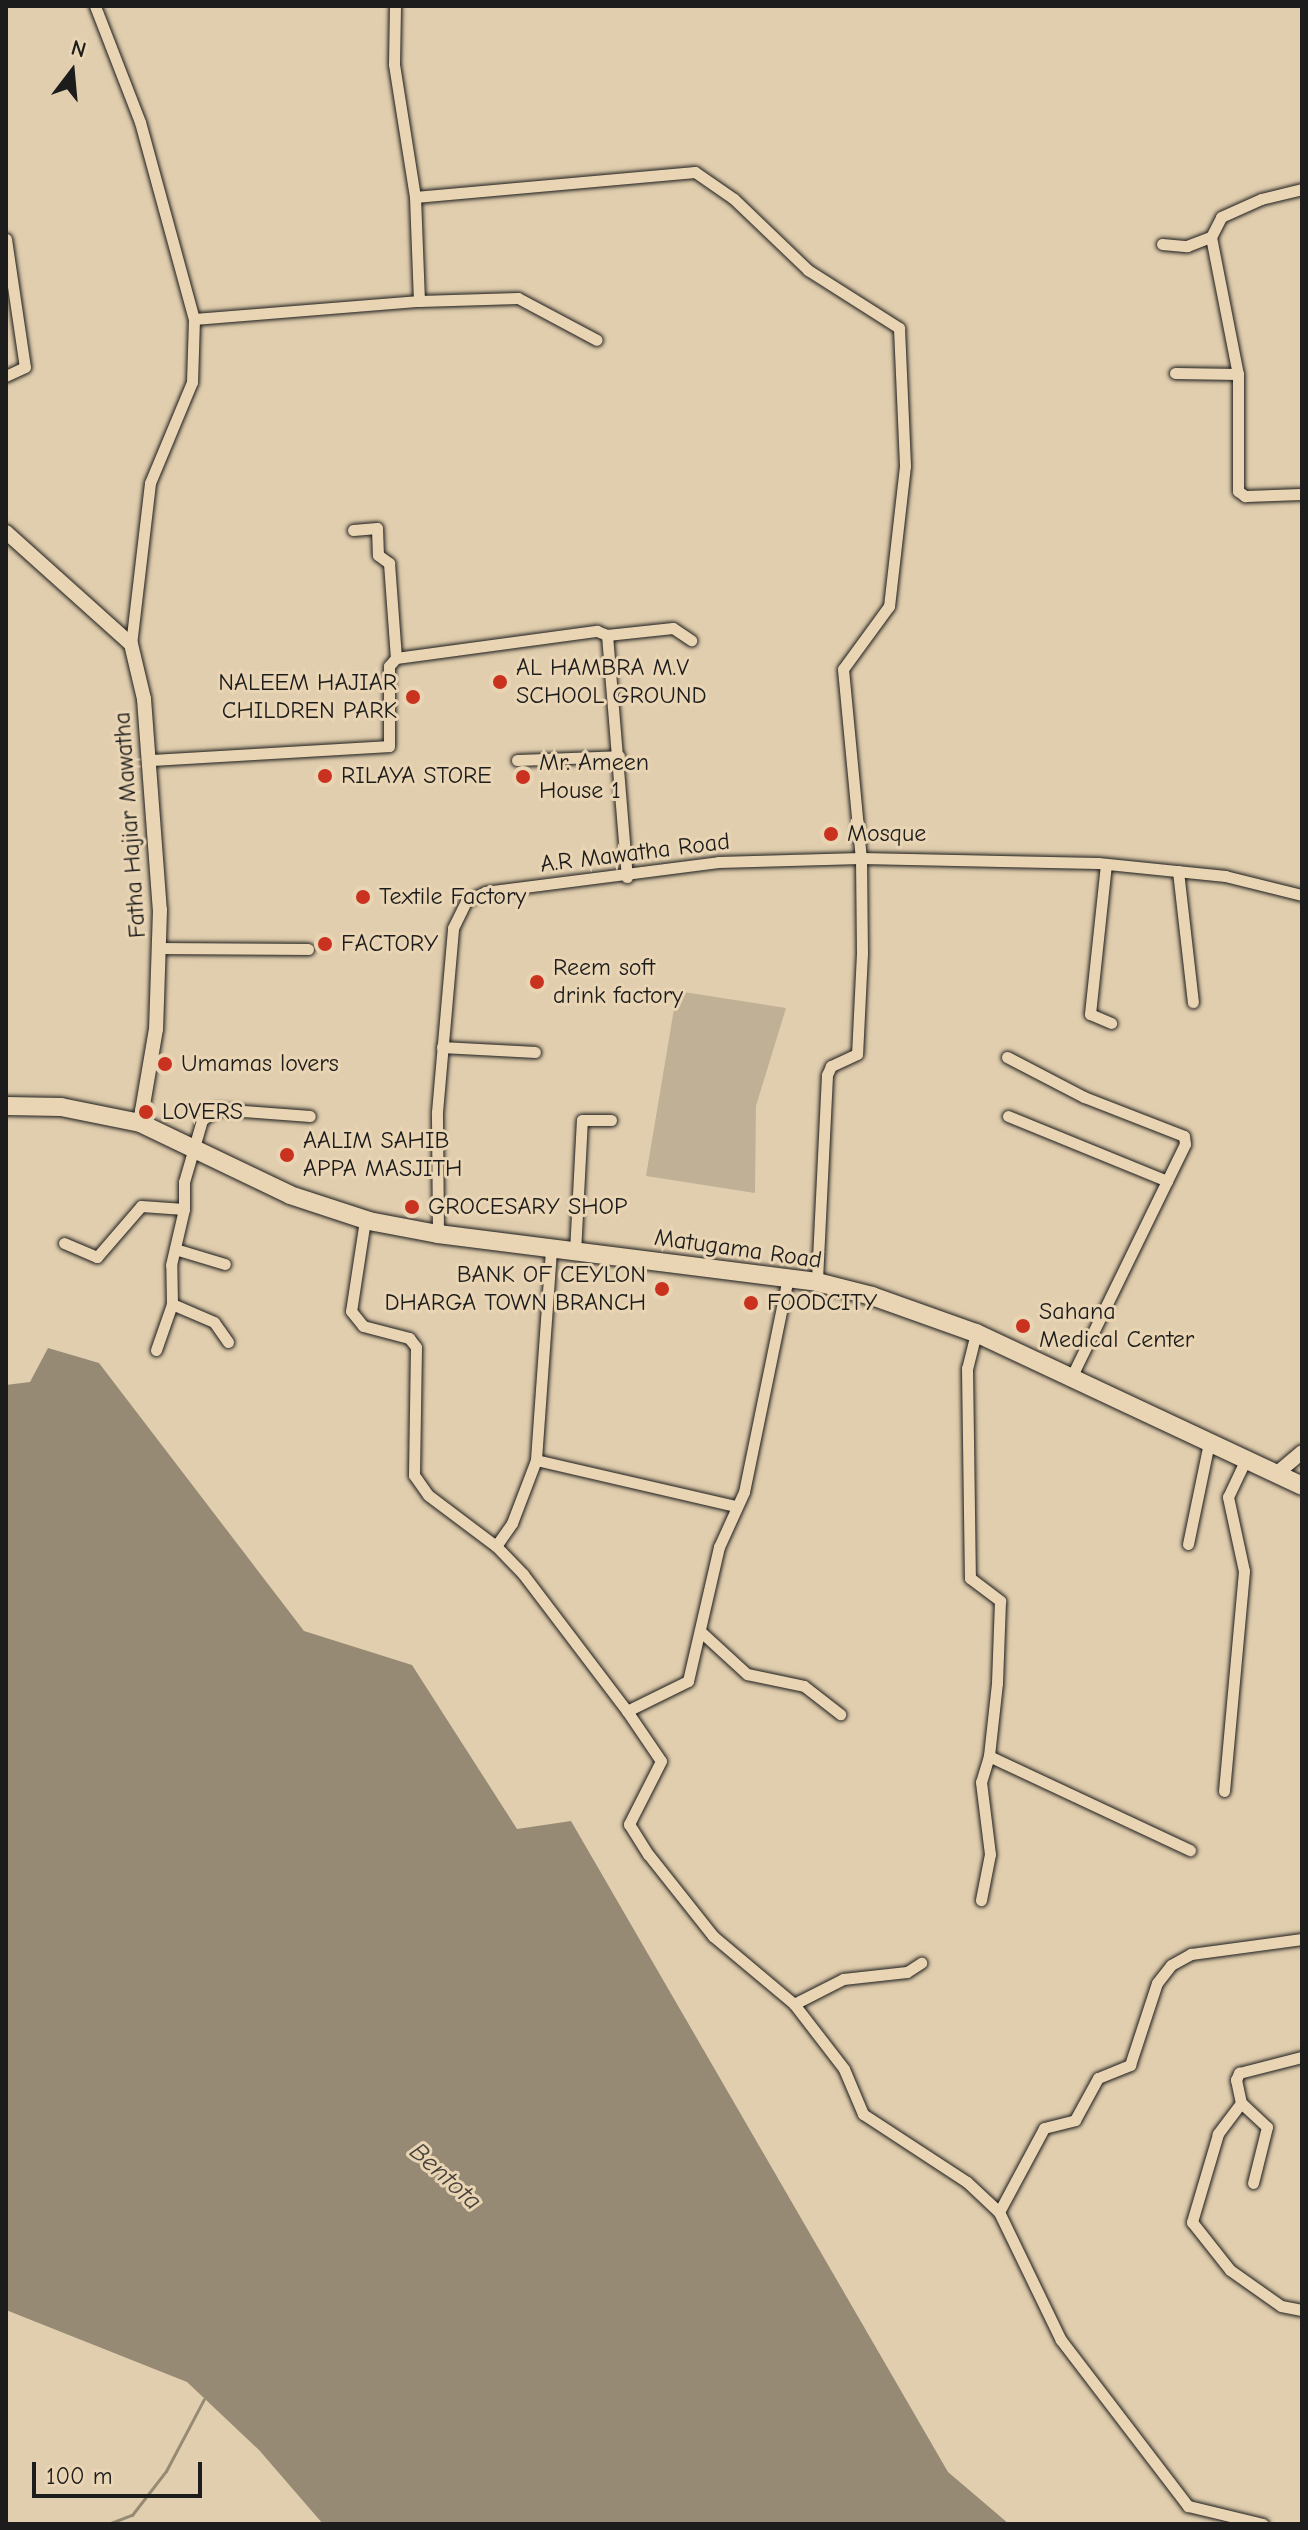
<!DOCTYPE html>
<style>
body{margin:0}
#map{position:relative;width:1308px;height:2530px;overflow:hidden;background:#e1ceae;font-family:"Comic Neue",sans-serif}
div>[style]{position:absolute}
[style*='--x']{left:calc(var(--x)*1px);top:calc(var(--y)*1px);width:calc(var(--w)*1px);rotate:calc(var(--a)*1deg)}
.green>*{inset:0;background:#c0b096}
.water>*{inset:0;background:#968a75}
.stream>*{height:3px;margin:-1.5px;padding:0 1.5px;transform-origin:1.5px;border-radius:1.5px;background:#968a75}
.roads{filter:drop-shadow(0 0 2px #1c1c1c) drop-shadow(0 0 2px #1c1c1c)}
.minor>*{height:11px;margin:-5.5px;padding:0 5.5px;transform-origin:5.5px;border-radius:5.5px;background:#e9d5b4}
.tertiary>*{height:14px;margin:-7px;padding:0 7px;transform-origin:7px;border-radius:7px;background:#e9d5b4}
.primary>*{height:18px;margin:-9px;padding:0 9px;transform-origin:9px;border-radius:9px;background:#e9d5b4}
.dots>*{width:22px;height:22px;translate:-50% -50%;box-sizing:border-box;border:4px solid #e9d5b4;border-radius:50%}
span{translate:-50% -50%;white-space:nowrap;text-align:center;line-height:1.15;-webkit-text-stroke:6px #e9d5b4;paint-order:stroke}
.poi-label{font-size:24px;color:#1c1c1c}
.left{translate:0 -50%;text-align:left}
.right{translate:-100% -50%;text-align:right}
.street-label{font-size:24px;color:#1c1c1c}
.water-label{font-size:26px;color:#47423b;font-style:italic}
.frame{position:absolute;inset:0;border:8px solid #1c1c1c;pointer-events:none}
.north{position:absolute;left:32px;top:32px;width:80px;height:80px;-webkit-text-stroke:6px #e9d5b4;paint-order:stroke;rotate:16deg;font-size:22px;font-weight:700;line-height:32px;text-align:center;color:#1c1c1c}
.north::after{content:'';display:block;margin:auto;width:28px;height:36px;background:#1c1c1c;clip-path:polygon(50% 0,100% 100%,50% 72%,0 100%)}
.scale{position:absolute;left:32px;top:2462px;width:170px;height:36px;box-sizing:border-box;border:4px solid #1c1c1c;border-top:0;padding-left:10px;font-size:24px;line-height:28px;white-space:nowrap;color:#1c1c1c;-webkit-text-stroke:6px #e9d5b4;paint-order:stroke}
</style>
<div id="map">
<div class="green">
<div style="clip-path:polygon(677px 991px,786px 1008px,756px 1106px,755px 1193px,646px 1176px)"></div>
</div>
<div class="water">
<div style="clip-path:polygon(48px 1348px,99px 1363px,304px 1631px,412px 1665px,517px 1829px,571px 1821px,948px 2472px,1009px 2524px,323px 2524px,259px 2450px,187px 2382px,6px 2310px,6px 1385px,30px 1382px)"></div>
</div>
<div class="stream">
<div style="--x:108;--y:2524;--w:26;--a:-21"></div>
<div style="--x:132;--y:2515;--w:56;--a:-52.3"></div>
<div style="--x:166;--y:2471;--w:81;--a:-62.2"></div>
</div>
<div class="roads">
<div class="minor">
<div style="--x:95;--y:6;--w:124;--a:68.8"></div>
<div style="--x:140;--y:122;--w:204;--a:74.7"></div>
<div style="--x:194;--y:319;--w:63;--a:91.8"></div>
<div style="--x:192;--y:382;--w:109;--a:112.6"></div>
<div style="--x:150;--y:483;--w:162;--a:96.7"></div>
<div style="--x:415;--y:197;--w:281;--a:-5.1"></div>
<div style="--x:695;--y:172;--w:47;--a:34.7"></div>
<div style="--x:734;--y:199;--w:103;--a:43.8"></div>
<div style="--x:808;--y:270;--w:108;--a:32.5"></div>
<div style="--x:899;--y:328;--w:138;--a:87.5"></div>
<div style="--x:905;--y:466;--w:141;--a:96.5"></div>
<div style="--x:889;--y:606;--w:78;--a:126.1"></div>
<div style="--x:843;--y:669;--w:190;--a:84.6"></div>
<div style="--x:861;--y:858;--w:95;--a:89.4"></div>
<div style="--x:862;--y:953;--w:101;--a:92.8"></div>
<div style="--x:857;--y:1054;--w:29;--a:155"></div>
<div style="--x:831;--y:1066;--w:10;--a:114"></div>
<div style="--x:827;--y:1075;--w:207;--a:92.8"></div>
<div style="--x:1211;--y:237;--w:22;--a:-63"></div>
<div style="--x:1221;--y:217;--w:44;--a:-24.2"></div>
<div style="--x:1261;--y:199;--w:42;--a:-13.7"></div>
<div style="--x:6;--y:239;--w:129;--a:81.6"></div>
<div style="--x:25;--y:367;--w:21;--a:155"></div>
<div style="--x:1162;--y:244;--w:25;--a:5"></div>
<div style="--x:1187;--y:246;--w:26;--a:-21"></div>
<div style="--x:1211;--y:237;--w:140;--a:78.9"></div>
<div style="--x:1238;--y:374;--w:117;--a:90"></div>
<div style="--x:1238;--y:491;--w:9;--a:36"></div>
<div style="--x:1245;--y:496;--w:57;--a:-2"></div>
<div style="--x:419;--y:301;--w:99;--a:-1.7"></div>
<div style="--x:518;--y:298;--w:89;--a:28"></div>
<div style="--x:194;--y:319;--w:226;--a:-4.6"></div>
<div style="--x:419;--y:301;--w:104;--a:-92.2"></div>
<div style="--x:415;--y:197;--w:135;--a:-99"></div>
<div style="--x:394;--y:64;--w:58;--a:-89"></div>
<div style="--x:1175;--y:373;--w:63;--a:0.9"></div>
<div style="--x:353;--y:530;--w:24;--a:-5"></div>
<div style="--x:377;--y:528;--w:27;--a:88"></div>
<div style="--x:378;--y:555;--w:14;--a:36"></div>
<div style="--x:389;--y:563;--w:95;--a:85.8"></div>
<div style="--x:607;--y:635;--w:66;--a:-6.1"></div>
<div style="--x:673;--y:628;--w:22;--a:34"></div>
<div style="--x:153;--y:760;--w:236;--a:-3.4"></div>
<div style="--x:389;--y:746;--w:80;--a:-90"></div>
<div style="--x:389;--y:666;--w:11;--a:-49"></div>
<div style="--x:396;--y:658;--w:203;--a:-7.7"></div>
<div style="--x:597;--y:631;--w:11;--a:22"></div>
<div style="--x:607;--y:635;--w:243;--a:85.3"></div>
<div style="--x:517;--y:760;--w:102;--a:-2.2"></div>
<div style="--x:1106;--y:864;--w:151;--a:96.1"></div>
<div style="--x:1090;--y:1014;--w:23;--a:23"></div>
<div style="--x:1178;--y:871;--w:132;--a:83.5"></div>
<div style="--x:160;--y:948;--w:148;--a:0.4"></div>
<div style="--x:442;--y:1047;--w:93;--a:3.1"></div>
<div style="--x:1007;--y:1057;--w:87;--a:27.5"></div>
<div style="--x:1084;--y:1097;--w:107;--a:21.3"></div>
<div style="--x:1184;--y:1136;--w:8;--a:83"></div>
<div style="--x:1185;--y:1144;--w:258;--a:116"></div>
<div style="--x:1008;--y:1116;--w:172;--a:22.2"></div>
<div style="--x:365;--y:1220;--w:92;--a:98.7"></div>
<div style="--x:351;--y:1311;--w:19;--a:51"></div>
<div style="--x:363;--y:1326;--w:48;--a:14.6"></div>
<div style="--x:409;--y:1338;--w:11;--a:52"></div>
<div style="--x:416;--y:1347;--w:128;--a:90.9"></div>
<div style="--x:414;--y:1475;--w:24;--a:55"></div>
<div style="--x:428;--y:1495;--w:85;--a:36.9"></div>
<div style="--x:496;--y:1546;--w:39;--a:46"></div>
<div style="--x:523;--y:1574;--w:172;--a:52.8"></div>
<div style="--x:627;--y:1711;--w:68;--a:-26.2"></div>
<div style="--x:688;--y:1681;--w:138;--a:-77"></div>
<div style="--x:719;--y:1547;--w:60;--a:-65.6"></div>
<div style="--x:744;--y:1492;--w:218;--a:-78.4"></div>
<div style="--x:438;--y:1234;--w:122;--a:-90.5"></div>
<div style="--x:437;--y:1112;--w:185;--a:-85"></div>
<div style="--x:453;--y:928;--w:30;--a:-64"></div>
<div style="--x:466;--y:901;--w:21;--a:-25"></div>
<div style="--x:485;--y:892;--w:235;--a:-7.3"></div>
<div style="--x:718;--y:862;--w:143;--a:-1.6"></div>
<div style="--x:861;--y:858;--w:237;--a:1.2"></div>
<div style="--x:1098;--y:863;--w:128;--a:5.8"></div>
<div style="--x:1225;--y:876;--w:79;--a:13.9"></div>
<div style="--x:64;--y:1243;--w:36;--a:23"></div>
<div style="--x:97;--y:1257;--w:67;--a:-49.2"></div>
<div style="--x:141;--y:1206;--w:43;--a:4"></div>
<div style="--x:175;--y:1249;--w:52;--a:16.7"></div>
<div style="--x:551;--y:1250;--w:211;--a:94.1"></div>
<div style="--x:536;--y:1460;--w:204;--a:13"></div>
<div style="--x:575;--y:1252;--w:132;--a:-87"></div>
<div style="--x:582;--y:1120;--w:29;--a:0"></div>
<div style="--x:976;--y:1333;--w:36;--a:104"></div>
<div style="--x:967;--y:1368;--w:210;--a:89.2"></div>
<div style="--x:970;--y:1578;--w:38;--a:37"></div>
<div style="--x:1000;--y:1601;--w:82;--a:92.1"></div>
<div style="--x:997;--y:1683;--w:73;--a:96.3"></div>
<div style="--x:989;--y:1756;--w:27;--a:107"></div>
<div style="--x:981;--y:1782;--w:73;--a:82.9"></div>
<div style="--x:990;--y:1854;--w:47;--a:101.1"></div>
<div style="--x:228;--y:1342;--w:24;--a:-125"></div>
<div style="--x:214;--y:1322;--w:46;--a:-156.8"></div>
<div style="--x:172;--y:1304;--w:39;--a:-91"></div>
<div style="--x:171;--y:1265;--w:57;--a:-76.9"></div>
<div style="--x:184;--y:1209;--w:27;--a:-90"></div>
<div style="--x:184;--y:1182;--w:65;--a:-73.8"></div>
<div style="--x:202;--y:1120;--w:19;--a:-36"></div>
<div style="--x:217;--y:1109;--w:93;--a:4.3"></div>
<div style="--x:156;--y:1350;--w:49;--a:-70.8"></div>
<div style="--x:1188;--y:1544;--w:103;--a:-78.3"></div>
<div style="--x:496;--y:1546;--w:28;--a:-55"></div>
<div style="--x:512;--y:1523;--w:67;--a:-69.1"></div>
<div style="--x:700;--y:1631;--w:64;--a:42.5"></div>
<div style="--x:747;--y:1674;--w:58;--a:11.9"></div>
<div style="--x:804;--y:1686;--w:46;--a:37.9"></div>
<div style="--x:627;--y:1711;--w:60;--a:55.8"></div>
<div style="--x:661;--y:1761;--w:71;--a:116.9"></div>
<div style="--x:629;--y:1824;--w:36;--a:58"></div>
<div style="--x:648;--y:1854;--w:105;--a:51.6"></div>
<div style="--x:713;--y:1936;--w:106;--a:40"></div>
<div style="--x:794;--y:2004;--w:82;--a:52.4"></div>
<div style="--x:844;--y:2069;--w:49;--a:67.1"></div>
<div style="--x:863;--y:2114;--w:124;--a:33.2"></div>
<div style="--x:967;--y:2182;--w:44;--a:43.2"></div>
<div style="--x:999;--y:2212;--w:142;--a:64.2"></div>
<div style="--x:1061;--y:2340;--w:209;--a:52.6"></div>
<div style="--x:1188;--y:2506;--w:77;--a:13.5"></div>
<div style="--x:989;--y:1756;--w:222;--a:25.1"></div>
<div style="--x:1224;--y:1791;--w:221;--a:-84.8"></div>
<div style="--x:1244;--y:1571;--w:76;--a:-102.2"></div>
<div style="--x:1228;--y:1497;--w:42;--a:-64.7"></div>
<div style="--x:794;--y:2004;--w:55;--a:-27"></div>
<div style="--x:843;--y:1979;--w:64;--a:-6.2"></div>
<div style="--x:907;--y:1972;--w:17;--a:-33"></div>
<div style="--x:1241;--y:2103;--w:39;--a:127"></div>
<div style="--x:1218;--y:2134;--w:92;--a:106.5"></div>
<div style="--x:1192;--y:2222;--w:61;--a:51.6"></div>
<div style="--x:1230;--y:2270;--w:62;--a:35.2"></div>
<div style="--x:1281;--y:2306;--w:21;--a:11"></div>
<div style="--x:1253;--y:2183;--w:58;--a:-76"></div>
<div style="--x:1267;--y:2127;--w:35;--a:-137"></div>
<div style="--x:1241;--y:2103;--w:24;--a:-102"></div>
<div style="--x:1236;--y:2080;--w:8;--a:-67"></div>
<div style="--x:1239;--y:2073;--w:65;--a:-14.3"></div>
<div style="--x:999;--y:2212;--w:95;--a:-61.8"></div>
<div style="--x:1044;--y:2128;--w:32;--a:-14"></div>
<div style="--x:1075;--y:2120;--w:48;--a:-61.3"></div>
<div style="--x:1098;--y:2078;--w:35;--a:-22"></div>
<div style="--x:1130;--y:2065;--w:86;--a:-71.8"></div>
<div style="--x:1157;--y:1983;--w:23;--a:-52"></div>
<div style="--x:1171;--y:1965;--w:23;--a:-29"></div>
<div style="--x:1191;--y:1954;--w:112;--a:-7.7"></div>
</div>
<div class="tertiary">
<div style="--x:6;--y:532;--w:168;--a:41.9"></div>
<div style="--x:131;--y:644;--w:57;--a:76.7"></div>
<div style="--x:144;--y:699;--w:212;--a:85.7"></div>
<div style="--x:160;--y:910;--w:119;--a:91.9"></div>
<div style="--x:156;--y:1029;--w:95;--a:99.7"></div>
<div style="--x:1276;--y:1474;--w:34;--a:-40"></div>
</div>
<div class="primary">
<div style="--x:6;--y:1106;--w:55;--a:1"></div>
<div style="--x:61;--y:1107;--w:81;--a:11.4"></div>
<div style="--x:140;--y:1123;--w:166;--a:25.6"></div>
<div style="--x:290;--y:1195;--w:83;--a:18.2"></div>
<div style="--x:369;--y:1221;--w:70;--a:10.7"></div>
<div style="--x:438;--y:1234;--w:382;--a:7.2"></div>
<div style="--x:817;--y:1282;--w:57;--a:14.3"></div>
<div style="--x:872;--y:1296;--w:110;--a:19.6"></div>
<div style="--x:976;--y:1333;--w:360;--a:25.1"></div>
</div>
</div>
<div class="dots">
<div style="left:500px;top:682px;background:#c8321e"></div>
<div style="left:413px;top:697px;background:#c8321e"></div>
<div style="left:325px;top:776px;background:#c8321e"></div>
<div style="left:523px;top:777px;background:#c8321e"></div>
<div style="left:831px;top:834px;background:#c8321e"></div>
<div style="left:363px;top:897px;background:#c8321e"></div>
<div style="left:325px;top:944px;background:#c8321e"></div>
<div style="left:537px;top:982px;background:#c8321e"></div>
<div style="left:165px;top:1064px;background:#c8321e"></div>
<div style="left:146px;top:1112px;background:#c8321e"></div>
<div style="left:287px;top:1155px;background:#c8321e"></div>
<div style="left:412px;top:1207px;background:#c8321e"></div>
<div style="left:662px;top:1289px;background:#c8321e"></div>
<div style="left:751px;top:1303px;background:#c8321e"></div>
<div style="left:1023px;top:1326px;background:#c8321e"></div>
</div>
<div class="poi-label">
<span class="left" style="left:516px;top:682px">AL HAMBRA M.V<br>SCHOOL GROUND</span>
<span class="right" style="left:397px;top:697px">NALEEM HAJIAR<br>CHILDREN PARK</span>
<span class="left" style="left:539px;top:777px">Mr. Ameen<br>House 1</span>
<span class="left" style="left:341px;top:776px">RILAYA STORE</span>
<span class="left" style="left:847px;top:834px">Mosque</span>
<span class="left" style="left:379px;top:897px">Textile Factory</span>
<span class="left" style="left:341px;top:944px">FACTORY</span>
<span class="left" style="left:553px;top:982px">Reem soft<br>drink factory</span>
<span class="left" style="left:181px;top:1064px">Umamas lovers</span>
<span class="left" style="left:162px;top:1112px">LOVERS</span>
<span class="left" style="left:303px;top:1155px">AALIM SAHIB<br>APPA MASJITH</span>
<span class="left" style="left:428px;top:1207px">GROCESARY SHOP</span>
<span class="right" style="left:646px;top:1289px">BANK OF CEYLON<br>DHARGA TOWN BRANCH</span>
<span class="left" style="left:767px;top:1303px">FOODCITY</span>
<span class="left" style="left:1039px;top:1326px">Sahana<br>Medical Center</span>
</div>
<div class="street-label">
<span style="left:130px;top:825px;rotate:-94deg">Fatha Hajiar Mawatha</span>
<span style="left:635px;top:853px;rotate:-7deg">A.R Mawatha Road</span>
<span style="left:738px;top:1249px;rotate:8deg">Matugama Road</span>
</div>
<div class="water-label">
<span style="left:445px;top:2177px;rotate:42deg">Bentota</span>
</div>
<div class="frame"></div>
<div class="north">N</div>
<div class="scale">100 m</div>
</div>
